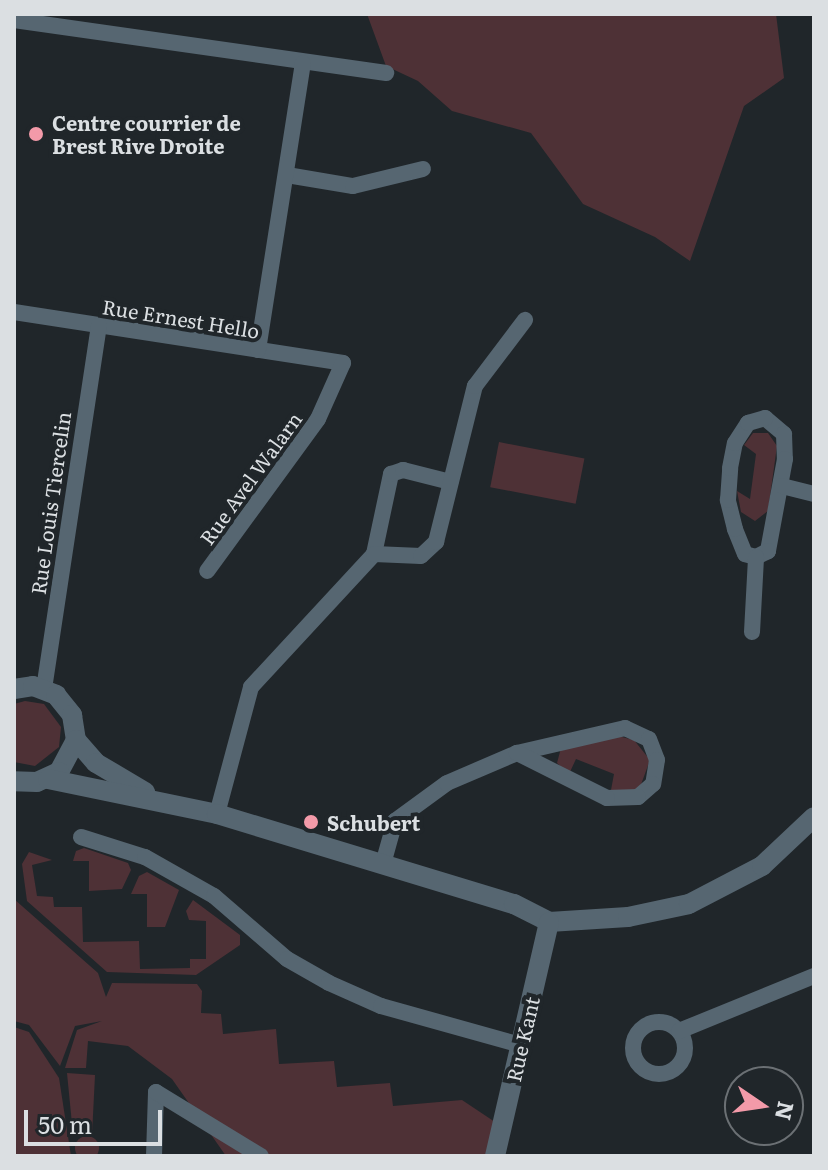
<!DOCTYPE html>
<style>
body{margin:0}
#map{position:relative;width:828px;height:1170px;overflow:hidden;background:#20262a;font-family:Literata,serif}
div>[style]{position:absolute}
[style*='--x']{left:calc(var(--x)*1px);top:calc(var(--y)*1px);width:calc(var(--w)*1px);rotate:calc(var(--a)*1deg)}
.green>*{inset:0;background:#4e3136;transform-origin:0 0}
.round{border-radius:50%}
.minor>*{height:16px;margin:-8px;padding:0 8px;transform-origin:8px;border-radius:8px;background:#566671}
.minor>.ring{margin:-8px;padding:0;box-sizing:content-box;background:none;border:16px solid #566671;border-radius:50%}
.tertiary>*{height:20px;margin:-10px;padding:0 10px;transform-origin:10px;border-radius:10px;background:#566671}
.dots>*{width:22px;height:22px;translate:-50% -50%;box-sizing:border-box;border:4px solid #20262a;border-radius:50%}
span{translate:-50% -50%;white-space:nowrap;text-align:center;line-height:1.15;-webkit-text-stroke:8px #20262a;paint-order:stroke}
.poi-label{font-size:20px;color:#dbdfe2;font-weight:700}
.left{translate:0 -50%;text-align:left}
.street-label{font-size:20px;color:#dbdfe2}
.frame{position:absolute;inset:0;border:16px solid #dbdfe2;pointer-events:none}
.north{position:absolute;left:724px;top:1066px;width:80px;height:80px;box-sizing:border-box;background:#20262a;border:2px solid #6b7074;border-radius:50%;rotate:103deg;font-size:22px;font-weight:700;line-height:32px;text-align:center;color:#dbdfe2}
.north::after{content:'';display:block;margin:auto;width:28px;height:36px;background:#f39aa9;clip-path:polygon(50% 0,100% 100%,50% 72%,0 100%)}
.scale{position:absolute;left:24px;top:1110px;width:138px;height:36px;box-sizing:border-box;border:4px solid #dbdfe2;border-top:0;padding-left:10px;font-size:24px;line-height:28px;white-space:nowrap;color:#dbdfe2;-webkit-text-stroke:6px #20262a;paint-order:stroke}
</style>
<div id="map">
<div class="green">
<div style="clip-path:polygon(367px 14px,776px 14px,784px 78px,744px 106px,690px 261px,655px 237px,583px 204px,531px 133px,452px 111px,418px 81px,386px 66px)"></div>
<div style="clip-path:polygon(753px 433px,768px 433px,777px 446px,768px 511px,755px 521px,741px 512px,737px 491px,750px 499px,756px 454px,744px 445px)"></div>
<div style="left:499px;top:442px;width:87px;height:46px;rotate:11deg"></div>
<div style="clip-path:polygon(25px 701px,44px 704px,61px 727px,59px 747px,35px 766px,14px 762px,14px 704px)"></div>
<div style="clip-path:polygon(618px 736px,634px 740px,650px 760px,639px 790px,611px 790px,614px 774px,576px 759px,569px 774px,557px 763px,561px 748px)"></div>
<div style="clip-path:polygon(84px 848px,128px 863px,131px 870px,122px 889px,89px 891px,89px 861px,73px 861px,76px 851px)"></div>
<div style="clip-path:polygon(29px 852px,52px 860px,32px 865px,37px 896px,53px 897px,54px 907px,82px 907px,83px 942px,139px 941px,140px 969px,190px 968px,190px 959px,206px 959px,206px 921px,189px 920px,186px 911px,193px 900px,240px 935px,240px 945px,196px 975px,107px 972px,27px 901px,22px 864px)"></div>
<div style="clip-path:polygon(147px 872px,179px 890px,165px 927px,147px 927px,147px 894px,131px 894px,139px 876px)"></div>
<div style="clip-path:polygon(14px 899px,98px 973px,106px 997px,112px 983px,197px 984px,202px 991px,201px 1013px,221px 1014px,223px 1034px,276px 1029px,279px 1064px,334px 1061px,337px 1087px,390px 1083px,393px 1106px,462px 1100px,495px 1122px,487px 1156px,226px 1156px,172px 1079px,128px 1046px,88px 1041px,86px 1068px,65px 1068px,77px 1030px,102px 1021px,75px 1026px,60px 1066px,29px 1025px,14px 1021px)"></div>
<div style="clip-path:polygon(14px 1027px,29px 1032px,59px 1078px,71px 1156px,14px 1156px)"></div>
<div style="clip-path:polygon(67px 1073px,95px 1075px,92px 1135px,73px 1134px)"></div>
<div class="round" style="left:75px;top:1136px;width:24px;height:24px"></div>
</div>
<div class="minor">
<div style="--x:14;--y:20;--w:376;--a:8.1"></div>
<div style="--x:287;--y:175;--w:67;--a:9.5"></div>
<div style="--x:353;--y:186;--w:72;--a:-13.7"></div>
<div style="--x:14;--y:312;--w:333;--a:8.8"></div>
<div style="--x:343;--y:363;--w:61;--a:114.1"></div>
<div style="--x:318;--y:419;--w:188;--a:126.1"></div>
<div style="--x:258;--y:350;--w:290;--a:-81.1"></div>
<div style="--x:765;--y:418;--w:25;--a:40"></div>
<div style="--x:784;--y:434;--w:25;--a:88"></div>
<div style="--x:785;--y:459;--w:94;--a:100.5"></div>
<div style="--x:768;--y:551;--w:13;--a:153"></div>
<div style="--x:756;--y:557;--w:11;--a:-165"></div>
<div style="--x:745;--y:554;--w:27;--a:-112"></div>
<div style="--x:735;--y:529;--w:30;--a:-104"></div>
<div style="--x:728;--y:500;--w:32;--a:-86"></div>
<div style="--x:730;--y:468;--w:25;--a:-79"></div>
<div style="--x:735;--y:443;--w:24;--a:-57"></div>
<div style="--x:748;--y:423;--w:18;--a:-16"></div>
<div style="--x:782;--y:486;--w:33;--a:14"></div>
<div style="--x:374;--y:554;--w:82;--a:-78"></div>
<div style="--x:391;--y:474;--w:13;--a:-18"></div>
<div style="--x:403;--y:470;--w:49;--a:14.3"></div>
<div style="--x:752;--y:632;--w:75;--a:-86.9"></div>
<div style="--x:44;--y:689;--w:368;--a:-81.4"></div>
<div style="--x:217;--y:814;--w:131;--a:-75"></div>
<div style="--x:251;--y:687;--w:181;--a:-47.2"></div>
<div style="--x:374;--y:554;--w:47;--a:2.4"></div>
<div style="--x:421;--y:556;--w:21;--a:-43"></div>
<div style="--x:436;--y:542;--w:161;--a:-76"></div>
<div style="--x:475;--y:386;--w:83;--a:-52.9"></div>
<div style="--x:81;--y:837;--w:67;--a:17.4"></div>
<div style="--x:145;--y:857;--w:79;--a:29.5"></div>
<div style="--x:214;--y:896;--w:96;--a:40.8"></div>
<div style="--x:287;--y:959;--w:48;--a:29.7"></div>
<div style="--x:329;--y:983;--w:57;--a:23.9"></div>
<div style="--x:381;--y:1006;--w:145;--a:15.6"></div>
<div style="--x:383;--y:864;--w:45;--a:-74.4"></div>
<div style="--x:395;--y:821;--w:64;--a:-36.2"></div>
<div style="--x:447;--y:783;--w:76;--a:-23.2"></div>
<div style="--x:517;--y:753;--w:111;--a:-13"></div>
<div style="--x:625;--y:728;--w:26;--a:25"></div>
<div style="--x:649;--y:739;--w:22;--a:69"></div>
<div style="--x:657;--y:760;--w:24;--a:99"></div>
<div style="--x:653;--y:784;--w:20;--a:139"></div>
<div style="--x:638;--y:797;--w:31;--a:178"></div>
<div style="--x:607;--y:798;--w:101;--a:-153.4"></div>
<div class="ring" style="left:633px;top:1022px;width:36px;height:36px"></div>
<div style="--x:679;--y:1031;--w:146;--a:-22.2"></div>
<div style="--x:154;--y:1156;--w:64;--a:-88.2"></div>
<div style="--x:156;--y:1092;--w:123;--a:31.4"></div>
</div>
<div class="tertiary">
<div style="--x:14;--y:689;--w:19;--a:-9"></div>
<div style="--x:33;--y:686;--w:25;--a:21"></div>
<div style="--x:56;--y:695;--w:26;--a:51"></div>
<div style="--x:72;--y:715;--w:25;--a:81"></div>
<div style="--x:76;--y:740;--w:36;--a:118"></div>
<div style="--x:59;--y:772;--w:24;--a:156"></div>
<div style="--x:37;--y:782;--w:23;--a:-178"></div>
<div style="--x:76;--y:740;--w:30;--a:49"></div>
<div style="--x:96;--y:763;--w:57;--a:30.6"></div>
<div style="--x:48;--y:779;--w:173;--a:11.7"></div>
<div style="--x:217;--y:814;--w:310;--a:16.9"></div>
<div style="--x:514;--y:904;--w:39;--a:27"></div>
<div style="--x:549;--y:922;--w:79;--a:-3.6"></div>
<div style="--x:628;--y:917;--w:62;--a:-12"></div>
<div style="--x:689;--y:904;--w:82;--a:-27.5"></div>
<div style="--x:762;--y:866;--w:71;--a:-43.3"></div>
<div style="--x:495;--y:1156;--w:240;--a:-77"></div>
</div>
<div class="dots">
<div style="left:36px;top:134px;background:#f39aa9"></div>
<div style="left:311px;top:822px;background:#f39aa9"></div>
</div>
<div class="poi-label">
<span class="left" style="left:52px;top:134px">Centre courrier de<br>Brest Rive Droite</span>
<span class="left" style="left:327px;top:822px">Schubert</span>
</div>
<div class="street-label">
<span style="left:181px;top:318px;rotate:9deg">Rue Ernest Hello</span>
<span style="left:250px;top:478px;rotate:-54deg">Rue Avel Walarn</span>
<span style="left:50px;top:503px;rotate:-82deg">Rue Louis Tiercelin</span>
<span style="left:522px;top:1039px;rotate:-77deg">Rue Kant</span>
</div>
<div class="frame"></div>
<div class="north">N</div>
<div class="scale">50 m</div>
</div>
